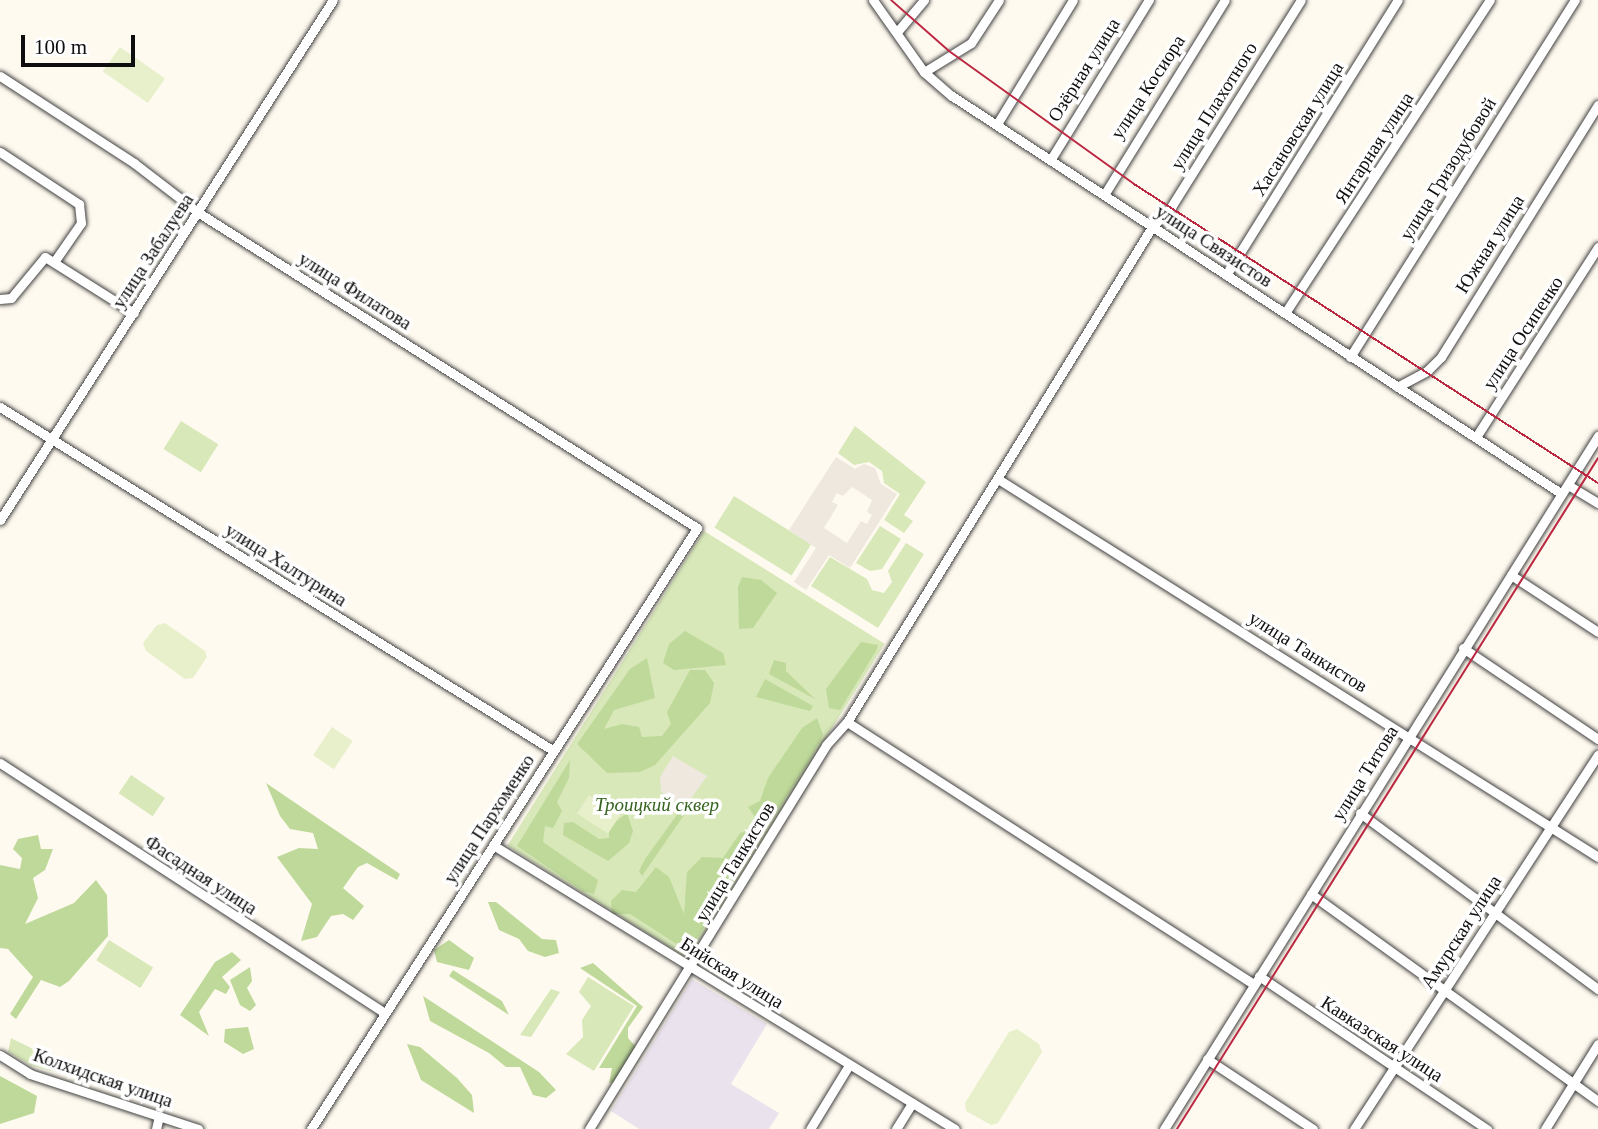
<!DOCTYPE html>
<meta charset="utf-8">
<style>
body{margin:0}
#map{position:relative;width:1598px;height:1129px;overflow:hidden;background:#fffaef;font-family:Georgia,serif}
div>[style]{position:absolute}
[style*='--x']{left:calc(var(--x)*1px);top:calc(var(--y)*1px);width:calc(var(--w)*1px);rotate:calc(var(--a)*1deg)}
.industrial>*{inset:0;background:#eae2ec}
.green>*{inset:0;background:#d8e8b9;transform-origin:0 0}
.forest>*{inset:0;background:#bed999}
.pitch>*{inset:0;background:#e8f0cb;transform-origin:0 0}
.plaza>*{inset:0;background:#eee8de}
.roads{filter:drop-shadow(0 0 2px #414141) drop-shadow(0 0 2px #414141)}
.minor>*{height:9px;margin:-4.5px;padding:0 4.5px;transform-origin:4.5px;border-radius:4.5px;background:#fff}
.tram>*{height:2px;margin:-1px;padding:0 1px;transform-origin:1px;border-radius:1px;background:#bb2842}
span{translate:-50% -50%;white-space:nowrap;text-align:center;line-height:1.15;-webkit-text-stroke:7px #fff;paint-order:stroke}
.street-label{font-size:19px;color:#0e0e0e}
.park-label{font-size:19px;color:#36641f;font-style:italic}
.scale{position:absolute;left:21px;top:35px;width:114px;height:32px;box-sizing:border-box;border:4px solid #0e0e0e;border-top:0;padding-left:9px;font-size:21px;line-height:24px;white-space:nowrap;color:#0e0e0e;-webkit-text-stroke:5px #fff;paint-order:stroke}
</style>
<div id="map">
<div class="industrial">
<div style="clip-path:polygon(692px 979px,767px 1024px,731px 1084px,779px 1113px,769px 1129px,639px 1129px,611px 1111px)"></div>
</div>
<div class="green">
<div style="left:181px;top:421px;width:44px;height:33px;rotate:32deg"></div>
<div style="clip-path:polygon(855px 426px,926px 482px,904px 515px,913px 521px,904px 533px,884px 520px,900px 494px,884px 483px,882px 471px,869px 462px,854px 465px,838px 453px)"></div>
<div style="left:734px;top:496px;width:91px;height:37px;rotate:32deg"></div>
<div style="clip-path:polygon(880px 526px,901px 539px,882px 569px,870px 571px,856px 563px)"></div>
<div style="left:704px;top:531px;width:213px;height:371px;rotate:32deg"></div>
<div style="clip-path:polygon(906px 543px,924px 554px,878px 628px,811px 586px,830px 557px,867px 579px,872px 590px,884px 593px,892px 582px,888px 571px)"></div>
<div style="left:131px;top:775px;width:41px;height:22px;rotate:34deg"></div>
<div style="left:109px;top:940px;width:52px;height:24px;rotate:32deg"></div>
<div style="clip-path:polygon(588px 977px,634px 1006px,594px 1071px,566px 1054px,583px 1037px,582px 1020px,591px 1006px,579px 992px)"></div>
<div style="clip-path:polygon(551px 989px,560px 992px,531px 1037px,520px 1035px)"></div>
<div style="clip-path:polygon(11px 1038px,69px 1067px,67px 1075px,32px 1066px,8px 1052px)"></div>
</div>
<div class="forest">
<div style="clip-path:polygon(742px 577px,761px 580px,777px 593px,753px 628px,739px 629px,738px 587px)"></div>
<div style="clip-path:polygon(685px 631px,723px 653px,726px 665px,674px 670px,663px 663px,669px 644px)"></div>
<div style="clip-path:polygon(861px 642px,878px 645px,876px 651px,840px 710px,829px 708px,826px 689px)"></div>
<div style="clip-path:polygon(647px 658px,655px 698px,614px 710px,604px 729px,622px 724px,639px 727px,642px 737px,662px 736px,671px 724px,667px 712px,690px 670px,705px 670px,714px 683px,710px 703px,655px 765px,640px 772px,607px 773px,577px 744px,630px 669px)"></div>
<div style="clip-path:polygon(774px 660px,786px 663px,786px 671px,815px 699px,769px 674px)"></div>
<div style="clip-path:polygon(765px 679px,813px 706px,810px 711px,756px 697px)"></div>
<div style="clip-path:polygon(817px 718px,823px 735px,807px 764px,770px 822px,755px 817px,748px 807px,760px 801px,768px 778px,802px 728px)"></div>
<div style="clip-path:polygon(570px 760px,569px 778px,557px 802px,562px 811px,553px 828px,545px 826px,543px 842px,598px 880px,594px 894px,583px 891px,517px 846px)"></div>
<div style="clip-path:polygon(266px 783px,400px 874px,397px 880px,367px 863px,358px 867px,343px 888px,364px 906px,353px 920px,343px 914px,331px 916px,317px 937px,301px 941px,312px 904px,277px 857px,299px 848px,318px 849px,313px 833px,290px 829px,280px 816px)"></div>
<div style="clip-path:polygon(698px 798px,702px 801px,699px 811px,684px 815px,642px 876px,639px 871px,645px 859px,679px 812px,693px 809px)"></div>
<div style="clip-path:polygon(627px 813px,633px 831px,629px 843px,608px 861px,563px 835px,564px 823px,573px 822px,599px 839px,609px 838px,609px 827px)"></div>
<div style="clip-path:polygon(748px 830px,759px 840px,691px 948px,675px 943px,630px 914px,612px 914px,611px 901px,622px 890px,636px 892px,656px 867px,669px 877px,684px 914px,687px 872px,702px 857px,723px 858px,740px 833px)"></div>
<div style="clip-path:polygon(38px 835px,41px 849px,53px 849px,45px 870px,33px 878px,38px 898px,25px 924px,74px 903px,96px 880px,107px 895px,108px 936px,69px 981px,60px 987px,41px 980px,16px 1019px,10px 1014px,33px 977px,8px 949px,0 948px,0 865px,20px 869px,22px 858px,13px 849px,18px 839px)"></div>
<div style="clip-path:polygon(488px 902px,496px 902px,542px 939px,556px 940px,559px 953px,545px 957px,528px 951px,519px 939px,499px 930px)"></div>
<div style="clip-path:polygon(449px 940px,474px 958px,469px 970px,437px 962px,434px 950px)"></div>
<div style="clip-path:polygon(232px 952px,241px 960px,222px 977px,230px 987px,226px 994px,215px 989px,199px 1012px,209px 1036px,180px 1015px,215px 962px)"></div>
<div style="clip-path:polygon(593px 963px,643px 1007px,628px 1028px,628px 1038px,637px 1048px,615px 1082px,609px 1083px,612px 1068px,599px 1068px,637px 1006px,580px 968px)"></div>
<div style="clip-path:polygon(250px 967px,252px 981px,247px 988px,256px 1005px,250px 1011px,240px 1005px,230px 980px)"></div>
<div style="clip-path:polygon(453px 970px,502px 1001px,509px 1015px,449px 976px)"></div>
<div style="clip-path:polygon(423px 996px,539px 1072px,556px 1090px,546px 1098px,533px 1095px,520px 1067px,506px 1067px,489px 1053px,430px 1021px)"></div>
<div style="clip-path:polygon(248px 1027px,254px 1049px,243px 1054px,224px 1042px,225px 1029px)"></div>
<div style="clip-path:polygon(407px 1044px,420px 1047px,457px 1078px,472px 1095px,474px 1113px,421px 1080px)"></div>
<div style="clip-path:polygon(0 1076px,37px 1096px,34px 1113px,0 1124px)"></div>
</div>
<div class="pitch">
<div style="left:120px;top:47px;width:55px;height:30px;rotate:35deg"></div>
<div style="clip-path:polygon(165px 623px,205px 651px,207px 657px,193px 678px,185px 679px,146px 651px,143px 643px,157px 625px)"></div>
<div style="left:332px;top:727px;width:25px;height:34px;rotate:34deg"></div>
<div style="left:589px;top:795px;width:37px;height:22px;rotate:33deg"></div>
<div style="clip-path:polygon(1017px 1029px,1039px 1044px,1042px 1052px,998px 1123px,991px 1125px,966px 1111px,965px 1103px,1009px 1032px)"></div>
</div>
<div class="plaza">
<div style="clip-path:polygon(evenodd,836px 457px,855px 469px,864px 464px,875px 468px,881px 484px,897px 494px,850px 568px,829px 555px,806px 590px,794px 582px,816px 548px,789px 530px,836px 457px,852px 487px,872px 500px,867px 512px,872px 515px,867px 524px,861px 521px,847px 543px,824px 528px,838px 505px,832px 502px,837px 493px,843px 496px,852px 487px)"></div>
<div style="clip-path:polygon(673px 756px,707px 776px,688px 803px,681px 805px,661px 792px,660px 777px)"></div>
</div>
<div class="roads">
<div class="minor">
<div style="--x:873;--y:0;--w:88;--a:54.7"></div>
<div style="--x:924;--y:72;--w:37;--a:41"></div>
<div style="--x:952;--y:96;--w:728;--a:33.12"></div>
<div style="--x:897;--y:32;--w:42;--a:-49.8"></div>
<div style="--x:924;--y:72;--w:55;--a:-31.7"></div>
<div style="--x:971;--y:43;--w:51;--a:-56.9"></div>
<div style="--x:0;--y:76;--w:160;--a:33"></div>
<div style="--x:134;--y:163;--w:82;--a:37.6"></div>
<div style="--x:199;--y:213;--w:589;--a:32.31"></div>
<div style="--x:697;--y:528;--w:714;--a:122.71"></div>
<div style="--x:997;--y:124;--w:145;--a:-58.5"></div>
<div style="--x:0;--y:152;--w:95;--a:33.4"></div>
<div style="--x:79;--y:204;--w:19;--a:84"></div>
<div style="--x:81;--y:223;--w:47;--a:124.7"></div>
<div style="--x:1051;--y:159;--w:187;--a:-58.4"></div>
<div style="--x:1104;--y:195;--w:229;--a:-58.2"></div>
<div style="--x:1226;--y:275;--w:324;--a:-58"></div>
<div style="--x:0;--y:299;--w:11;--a:-5"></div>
<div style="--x:11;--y:298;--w:53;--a:-50.3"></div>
<div style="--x:45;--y:257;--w:105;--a:32.2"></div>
<div style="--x:1285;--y:313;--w:374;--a:-56.8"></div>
<div style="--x:1350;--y:357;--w:422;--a:-57.8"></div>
<div style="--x:1397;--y:387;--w:34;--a:-28"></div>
<div style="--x:1427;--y:371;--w:20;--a:-45"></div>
<div style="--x:1441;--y:357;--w:297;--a:-58.1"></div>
<div style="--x:0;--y:407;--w:652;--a:31.84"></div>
<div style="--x:1476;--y:437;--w:226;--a:-57.3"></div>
<div style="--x:998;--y:479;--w:709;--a:32.21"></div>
<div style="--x:1568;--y:485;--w:35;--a:31"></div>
<div style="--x:0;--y:520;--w:617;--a:-57.37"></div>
<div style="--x:1511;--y:575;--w:104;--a:33.2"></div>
<div style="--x:1463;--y:648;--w:163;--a:34"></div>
<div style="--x:847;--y:722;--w:484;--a:32.8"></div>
<div style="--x:0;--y:763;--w:459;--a:33"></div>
<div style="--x:1360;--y:813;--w:296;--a:36.5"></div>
<div style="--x:493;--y:845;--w:542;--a:31.58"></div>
<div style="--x:1311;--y:894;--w:354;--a:35.8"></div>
<div style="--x:1259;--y:976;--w:275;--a:33.9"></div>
<div style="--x:0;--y:1055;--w:36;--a:32"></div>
<div style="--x:30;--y:1074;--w:177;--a:18.1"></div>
<div style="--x:1207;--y:1059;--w:127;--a:33.4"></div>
<div style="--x:156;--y:1129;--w:13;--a:-77"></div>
<div style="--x:589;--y:1129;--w:451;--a:-58.3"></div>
<div style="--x:826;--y:745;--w:31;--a:-48"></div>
<div style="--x:847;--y:722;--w:581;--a:-58.36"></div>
<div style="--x:1152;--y:227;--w:28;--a:-46"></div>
<div style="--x:1171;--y:207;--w:244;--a:-57.9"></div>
<div style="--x:810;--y:1129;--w:75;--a:-58.6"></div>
<div style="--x:896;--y:1129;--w:31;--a:-58"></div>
<div style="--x:1164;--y:1129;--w:818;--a:-57.94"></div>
<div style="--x:1354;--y:1129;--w:447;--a:-56.9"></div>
<div style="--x:1545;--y:1129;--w:100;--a:-58.1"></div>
</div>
</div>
<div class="tram">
<div style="--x:891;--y:0;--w:77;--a:41.3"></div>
<div style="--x:949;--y:51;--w:228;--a:35.7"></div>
<div style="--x:1134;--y:184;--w:552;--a:32.8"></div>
<div style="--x:1177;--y:1129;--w:792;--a:-57.89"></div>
</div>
<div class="street-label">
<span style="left:1084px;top:70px;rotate:-58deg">Озёрная улица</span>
<span style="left:1148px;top:87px;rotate:-57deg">улица Косиора</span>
<span style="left:1214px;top:106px;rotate:-58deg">улица Плахотного</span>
<span style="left:1298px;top:129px;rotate:-58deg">Хасановская улица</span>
<span style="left:1374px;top:148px;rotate:-57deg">Янтарная улица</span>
<span style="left:1448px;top:169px;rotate:-58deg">улица Гризодубовой</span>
<span style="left:1490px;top:244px;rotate:-58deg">Южная улица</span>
<span style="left:1214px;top:246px;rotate:33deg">улица Связистов</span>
<span style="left:153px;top:251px;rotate:-57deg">улица Забалуева</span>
<span style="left:355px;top:291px;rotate:32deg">улица Филатова</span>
<span style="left:1523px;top:333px;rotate:-57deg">улица Осипенко</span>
<span style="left:286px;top:565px;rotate:32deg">улица Халтурина</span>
<span style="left:1308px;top:652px;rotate:32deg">улица Танкистов</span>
<span style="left:1365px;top:773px;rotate:-58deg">улица Титова</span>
<span style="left:489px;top:819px;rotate:-57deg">улица Пархоменко</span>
<span style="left:735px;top:862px;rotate:-59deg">улица Танкистов</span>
<span style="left:201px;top:875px;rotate:33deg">Фасадная улица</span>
<span style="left:1461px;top:932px;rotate:-57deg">Амурская улица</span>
<span style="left:732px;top:973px;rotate:32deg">Бийская улица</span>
<span style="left:1382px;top:1039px;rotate:33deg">Кавказская улица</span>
<span style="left:103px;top:1078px;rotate:19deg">Колхидская улица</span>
</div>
<div class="park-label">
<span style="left:657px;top:805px">Троицкий сквер</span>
</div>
<div class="scale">100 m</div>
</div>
